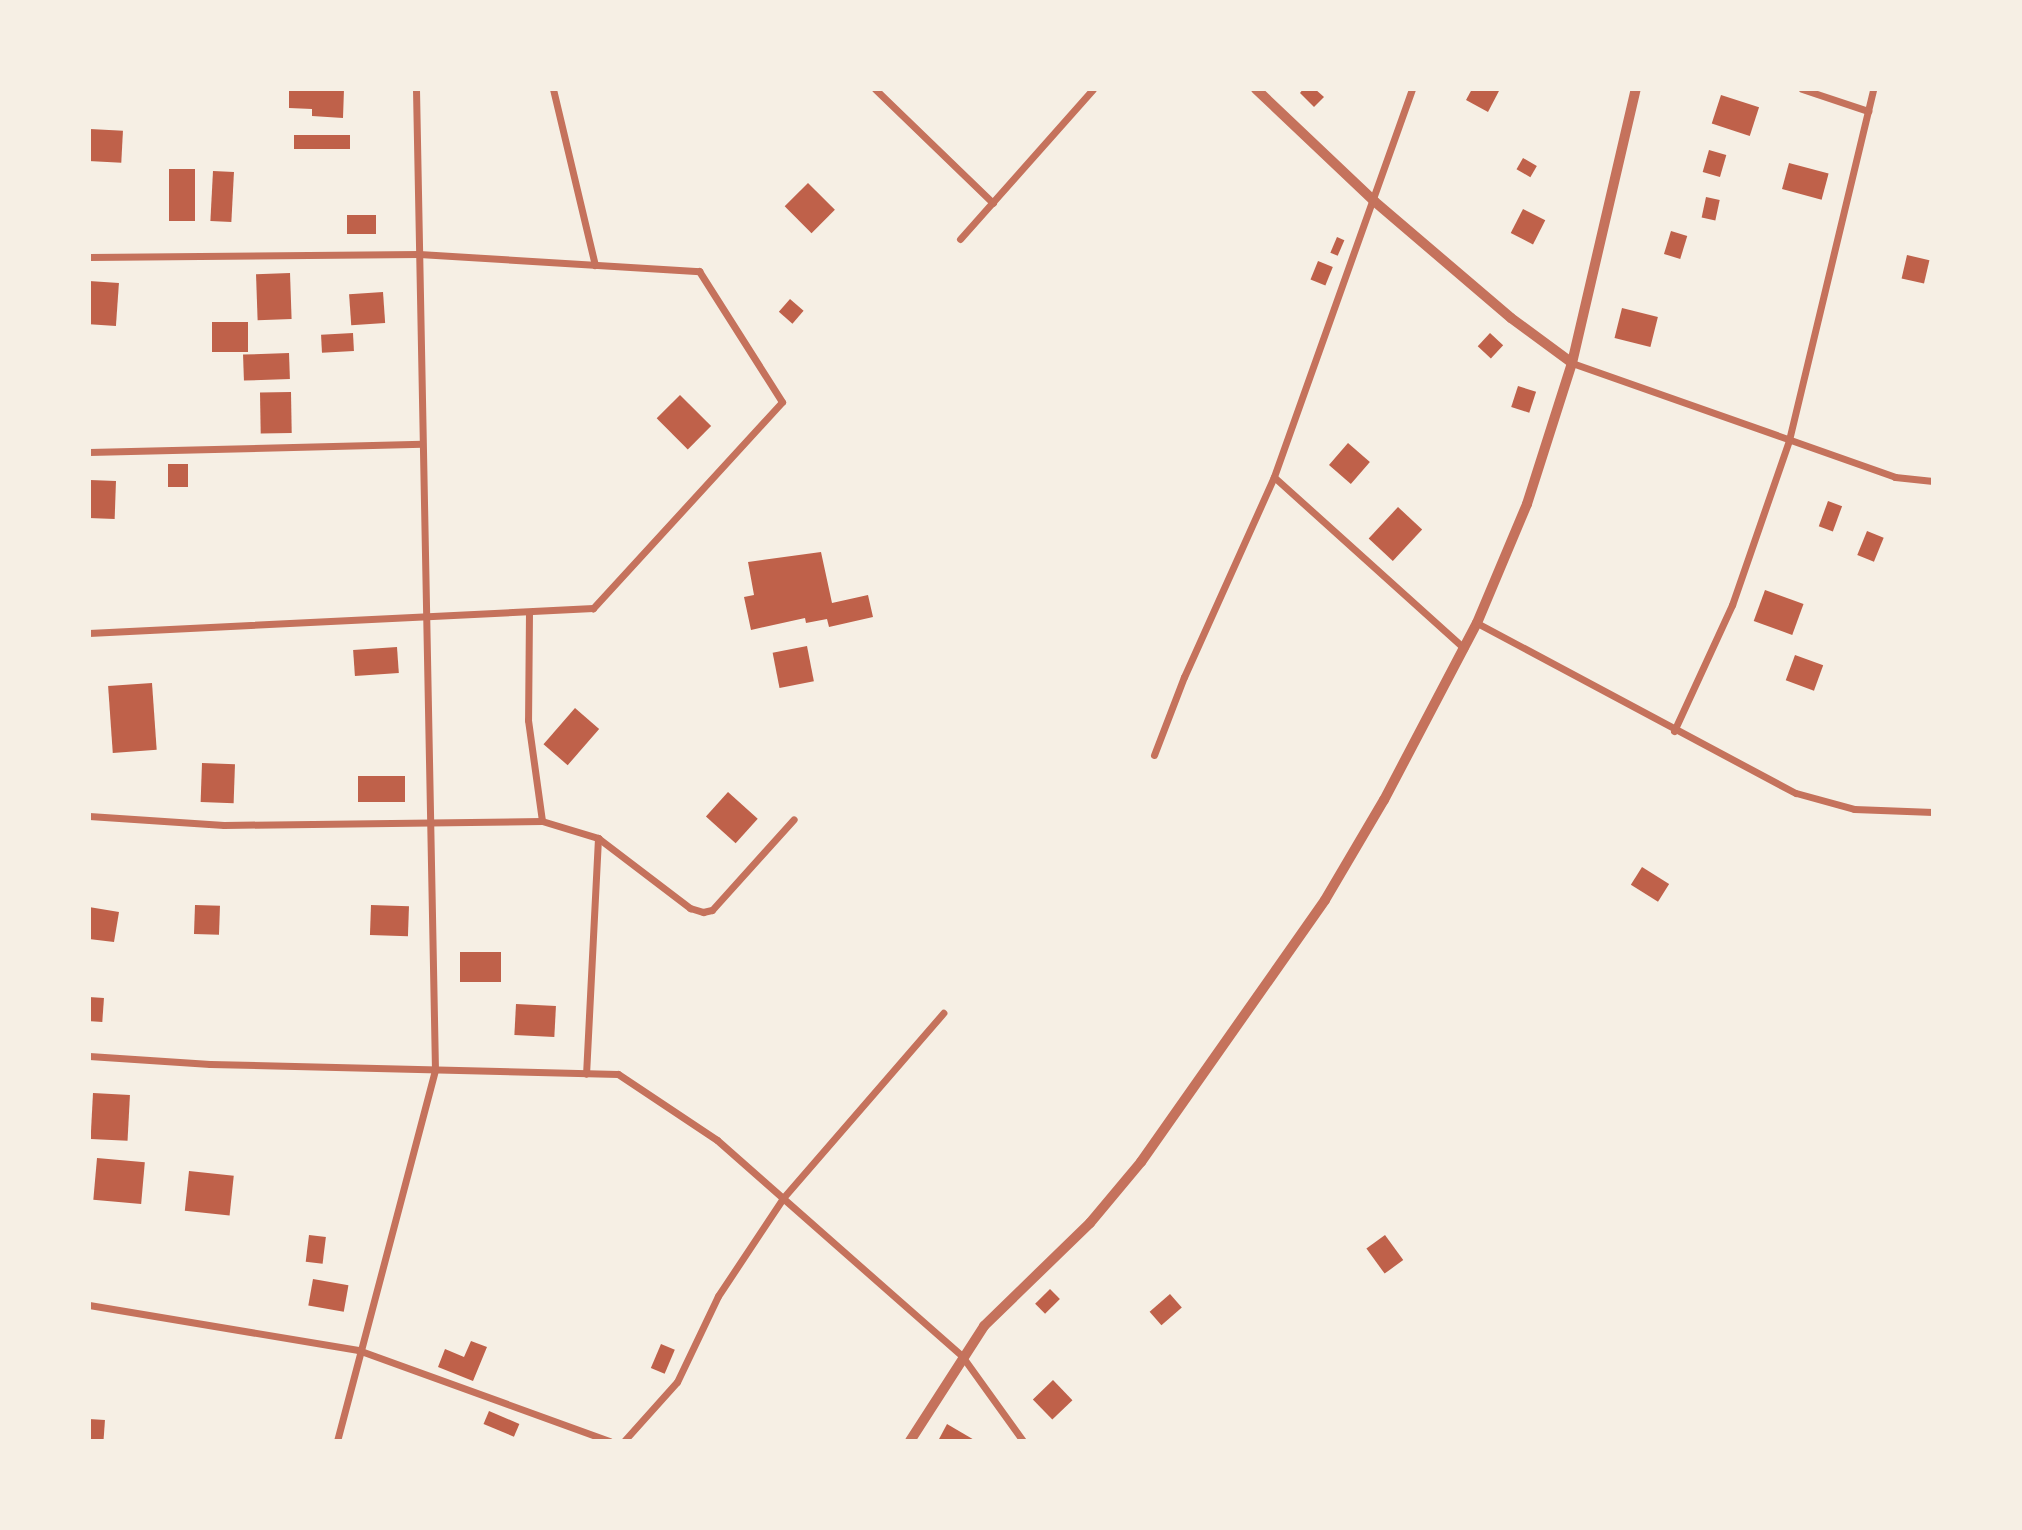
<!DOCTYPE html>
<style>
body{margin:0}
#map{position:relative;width:2022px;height:1530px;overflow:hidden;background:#f6efe4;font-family:Georgia,serif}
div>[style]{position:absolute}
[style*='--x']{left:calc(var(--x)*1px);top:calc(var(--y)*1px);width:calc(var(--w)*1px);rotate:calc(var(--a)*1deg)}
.building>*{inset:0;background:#bf614a;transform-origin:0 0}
.minor>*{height:7px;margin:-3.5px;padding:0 3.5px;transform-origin:3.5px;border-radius:3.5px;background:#c5725c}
.tertiary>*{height:10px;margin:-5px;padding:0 5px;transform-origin:5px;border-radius:5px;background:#c5725c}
span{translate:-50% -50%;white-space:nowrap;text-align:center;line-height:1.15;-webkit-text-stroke:5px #f6efe4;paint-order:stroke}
.frame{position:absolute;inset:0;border:91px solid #f6efe4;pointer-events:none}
</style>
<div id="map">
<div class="building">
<div style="clip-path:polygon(289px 89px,344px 89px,343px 118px,312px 116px,312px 109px,289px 108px)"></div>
<div style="clip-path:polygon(1303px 89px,1315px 89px,1324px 97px,1314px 107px,1300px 93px)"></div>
<div style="clip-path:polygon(1472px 89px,1500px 89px,1488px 112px,1466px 100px)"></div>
<div style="left:1721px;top:95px;width:40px;height:30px;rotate:18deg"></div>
<div style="left:90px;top:129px;width:33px;height:32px;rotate:3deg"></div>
<div style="left:350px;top:135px;width:14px;height:56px;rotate:90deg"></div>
<div style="left:1709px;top:150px;width:18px;height:23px;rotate:16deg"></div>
<div style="left:1523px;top:158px;width:16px;height:13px;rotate:30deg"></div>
<div style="left:1789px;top:163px;width:41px;height:27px;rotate:15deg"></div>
<div style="left:169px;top:169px;width:26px;height:52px"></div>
<div style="left:213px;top:171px;width:21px;height:50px;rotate:3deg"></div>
<div style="left:808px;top:183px;width:38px;height:33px;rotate:45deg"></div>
<div style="left:1706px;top:197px;width:14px;height:21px;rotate:12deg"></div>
<div style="left:1523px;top:209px;width:25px;height:27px;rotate:27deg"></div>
<div style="left:347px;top:215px;width:29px;height:19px"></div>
<div style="left:1671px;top:231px;width:17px;height:24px;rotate:17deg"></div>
<div style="left:1337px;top:237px;width:8px;height:17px;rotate:23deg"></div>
<div style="left:1907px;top:255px;width:23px;height:24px;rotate:13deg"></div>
<div style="left:1318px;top:261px;width:16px;height:20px;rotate:22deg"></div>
<div style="left:290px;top:273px;width:46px;height:34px;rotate:88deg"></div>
<div style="left:89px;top:281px;width:30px;height:43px;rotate:4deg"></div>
<div style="left:383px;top:292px;width:31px;height:34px;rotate:86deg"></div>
<div style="left:790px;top:299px;width:18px;height:17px;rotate:41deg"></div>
<div style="left:1622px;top:308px;width:37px;height:31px;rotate:14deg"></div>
<div style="left:212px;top:322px;width:36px;height:30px"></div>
<div style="left:353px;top:333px;width:18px;height:32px;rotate:87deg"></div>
<div style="left:1490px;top:333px;width:18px;height:18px;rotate:43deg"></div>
<div style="left:289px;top:353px;width:26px;height:46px;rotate:88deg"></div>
<div style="left:1518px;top:386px;width:19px;height:22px;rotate:18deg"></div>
<div style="left:291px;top:392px;width:41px;height:31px;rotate:89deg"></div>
<div style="left:680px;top:395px;width:44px;height:33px;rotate:45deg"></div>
<div style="left:1348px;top:443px;width:29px;height:29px;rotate:41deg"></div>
<div style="left:168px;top:464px;width:20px;height:23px"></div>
<div style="left:90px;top:480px;width:26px;height:38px;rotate:2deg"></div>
<div style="left:1828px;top:501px;width:15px;height:27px;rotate:20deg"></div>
<div style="left:1398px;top:507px;width:33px;height:43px;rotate:43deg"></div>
<div style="left:1867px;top:531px;width:18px;height:26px;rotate:22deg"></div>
<div style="clip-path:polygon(821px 552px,832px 603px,868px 595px,873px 617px,829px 627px,827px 619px,806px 623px,805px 618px,751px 630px,744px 597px,754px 595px,748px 562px)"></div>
<div style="left:1765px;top:590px;width:41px;height:33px;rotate:20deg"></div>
<div style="left:807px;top:646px;width:36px;height:35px;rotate:79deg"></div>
<div style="left:397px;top:647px;width:26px;height:44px;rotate:86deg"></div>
<div style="left:1795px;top:655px;width:30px;height:27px;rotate:20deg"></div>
<div style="left:152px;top:683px;width:67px;height:44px;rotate:86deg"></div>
<div style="left:575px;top:708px;width:32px;height:48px;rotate:41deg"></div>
<div style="left:202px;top:763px;width:33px;height:39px;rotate:2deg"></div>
<div style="left:358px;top:776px;width:47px;height:26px"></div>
<div style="left:728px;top:792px;width:40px;height:33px;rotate:42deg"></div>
<div style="left:1642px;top:867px;width:32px;height:21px;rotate:32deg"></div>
<div style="left:195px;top:905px;width:25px;height:29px;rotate:2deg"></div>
<div style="left:371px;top:905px;width:38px;height:30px;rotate:2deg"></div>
<div style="clip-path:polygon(89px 907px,119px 912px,114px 942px,89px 939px)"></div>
<div style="left:460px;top:952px;width:41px;height:30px"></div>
<div style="left:89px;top:997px;width:15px;height:24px;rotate:4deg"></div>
<div style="left:516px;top:1004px;width:40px;height:31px;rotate:3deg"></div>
<div style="left:93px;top:1093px;width:37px;height:46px;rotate:3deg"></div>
<div style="left:97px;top:1158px;width:48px;height:42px;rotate:5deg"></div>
<div style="left:189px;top:1171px;width:45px;height:40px;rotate:6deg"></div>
<div style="left:309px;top:1235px;width:17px;height:27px;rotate:7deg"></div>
<div style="left:1385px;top:1235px;width:31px;height:23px;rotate:54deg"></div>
<div style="left:313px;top:1279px;width:36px;height:27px;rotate:10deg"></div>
<div style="left:1050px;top:1289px;width:14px;height:21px;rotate:45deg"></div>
<div style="left:1170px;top:1294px;width:18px;height:27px;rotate:49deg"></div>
<div style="clip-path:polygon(471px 1341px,487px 1347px,473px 1381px,438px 1367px,445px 1349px,464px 1357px)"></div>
<div style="left:661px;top:1344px;width:15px;height:26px;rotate:23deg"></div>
<div style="left:1053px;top:1380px;width:28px;height:28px;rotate:46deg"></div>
<div style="left:489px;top:1411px;width:33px;height:14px;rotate:23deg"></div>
<div style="left:89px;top:1419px;width:16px;height:22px;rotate:4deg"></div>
<div style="clip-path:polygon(947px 1424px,976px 1441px,938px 1441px)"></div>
</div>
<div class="minor">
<div style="--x:553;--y:89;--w:181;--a:76.6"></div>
<div style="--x:875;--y:89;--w:164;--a:44"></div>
<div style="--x:1412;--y:89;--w:412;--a:109.6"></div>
<div style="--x:1274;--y:477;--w:256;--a:42"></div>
<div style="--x:1802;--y:89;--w:70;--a:18.4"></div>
<div style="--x:960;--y:239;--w:200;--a:-48.4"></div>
<div style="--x:89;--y:257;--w:330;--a:-0.5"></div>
<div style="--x:419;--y:254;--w:281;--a:3.5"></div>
<div style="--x:699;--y:271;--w:155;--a:57.6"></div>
<div style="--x:782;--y:402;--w:280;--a:132.5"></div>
<div style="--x:593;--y:608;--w:505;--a:177.16"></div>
<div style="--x:1572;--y:363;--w:343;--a:19.4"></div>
<div style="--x:1895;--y:477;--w:38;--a:6"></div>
<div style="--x:89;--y:452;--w:333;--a:-1.4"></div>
<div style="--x:529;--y:612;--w:108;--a:90.5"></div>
<div style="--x:528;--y:720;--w:102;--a:82.1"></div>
<div style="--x:1477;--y:623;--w:361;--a:28.1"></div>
<div style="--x:1796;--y:793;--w:60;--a:15.4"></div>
<div style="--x:1854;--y:809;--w:79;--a:2.2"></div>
<div style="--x:1674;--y:731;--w:139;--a:-65.3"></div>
<div style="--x:1732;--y:605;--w:175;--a:-70.9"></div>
<div style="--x:1789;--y:440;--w:361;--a:-76.5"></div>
<div style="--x:1154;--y:755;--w:84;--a:-69"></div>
<div style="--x:1184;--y:677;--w:219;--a:-65.8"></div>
<div style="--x:89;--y:816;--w:135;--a:3.8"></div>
<div style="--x:224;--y:825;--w:318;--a:-0.7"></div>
<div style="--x:542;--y:821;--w:59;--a:16.9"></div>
<div style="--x:598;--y:838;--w:236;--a:92.9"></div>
<div style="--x:598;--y:838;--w:116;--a:37.3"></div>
<div style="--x:690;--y:908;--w:14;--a:17"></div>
<div style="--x:703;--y:912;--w:9;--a:-13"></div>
<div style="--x:712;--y:910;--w:122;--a:-48"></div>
<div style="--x:89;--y:1056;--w:121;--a:3.8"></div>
<div style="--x:210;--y:1064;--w:408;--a:1.4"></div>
<div style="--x:618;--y:1074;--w:119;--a:33.7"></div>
<div style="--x:717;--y:1140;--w:327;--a:41.4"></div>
<div style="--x:962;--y:1356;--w:105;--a:54.3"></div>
<div style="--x:89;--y:1305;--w:273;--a:9.5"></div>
<div style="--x:358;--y:1350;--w:268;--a:19.9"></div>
<div style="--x:337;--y:1441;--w:384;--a:-75.2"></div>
<div style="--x:435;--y:1070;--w:981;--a:-91.11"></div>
<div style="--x:624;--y:1441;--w:79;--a:-48.1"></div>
<div style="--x:677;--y:1382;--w:95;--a:-64.5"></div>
<div style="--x:718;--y:1296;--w:118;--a:-56.4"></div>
<div style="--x:783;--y:1198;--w:245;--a:-49.1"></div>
</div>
<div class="tertiary">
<div style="--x:1256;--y:89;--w:163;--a:43.5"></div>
<div style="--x:1374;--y:201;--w:180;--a:40.5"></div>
<div style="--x:1511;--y:318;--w:76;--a:36.4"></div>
<div style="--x:910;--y:1441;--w:137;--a:-57.2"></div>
<div style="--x:984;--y:1326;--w:148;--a:-44.2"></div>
<div style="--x:1090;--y:1223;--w:80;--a:-50.1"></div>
<div style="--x:1141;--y:1162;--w:320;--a:-54.9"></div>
<div style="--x:1325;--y:900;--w:116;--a:-59.5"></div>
<div style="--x:1384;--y:800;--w:200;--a:-62.3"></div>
<div style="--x:1477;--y:623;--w:129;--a:-67.2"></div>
<div style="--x:1527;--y:504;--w:148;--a:-72.3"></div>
<div style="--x:1572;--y:363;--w:281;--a:-76.9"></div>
</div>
<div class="frame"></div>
</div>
